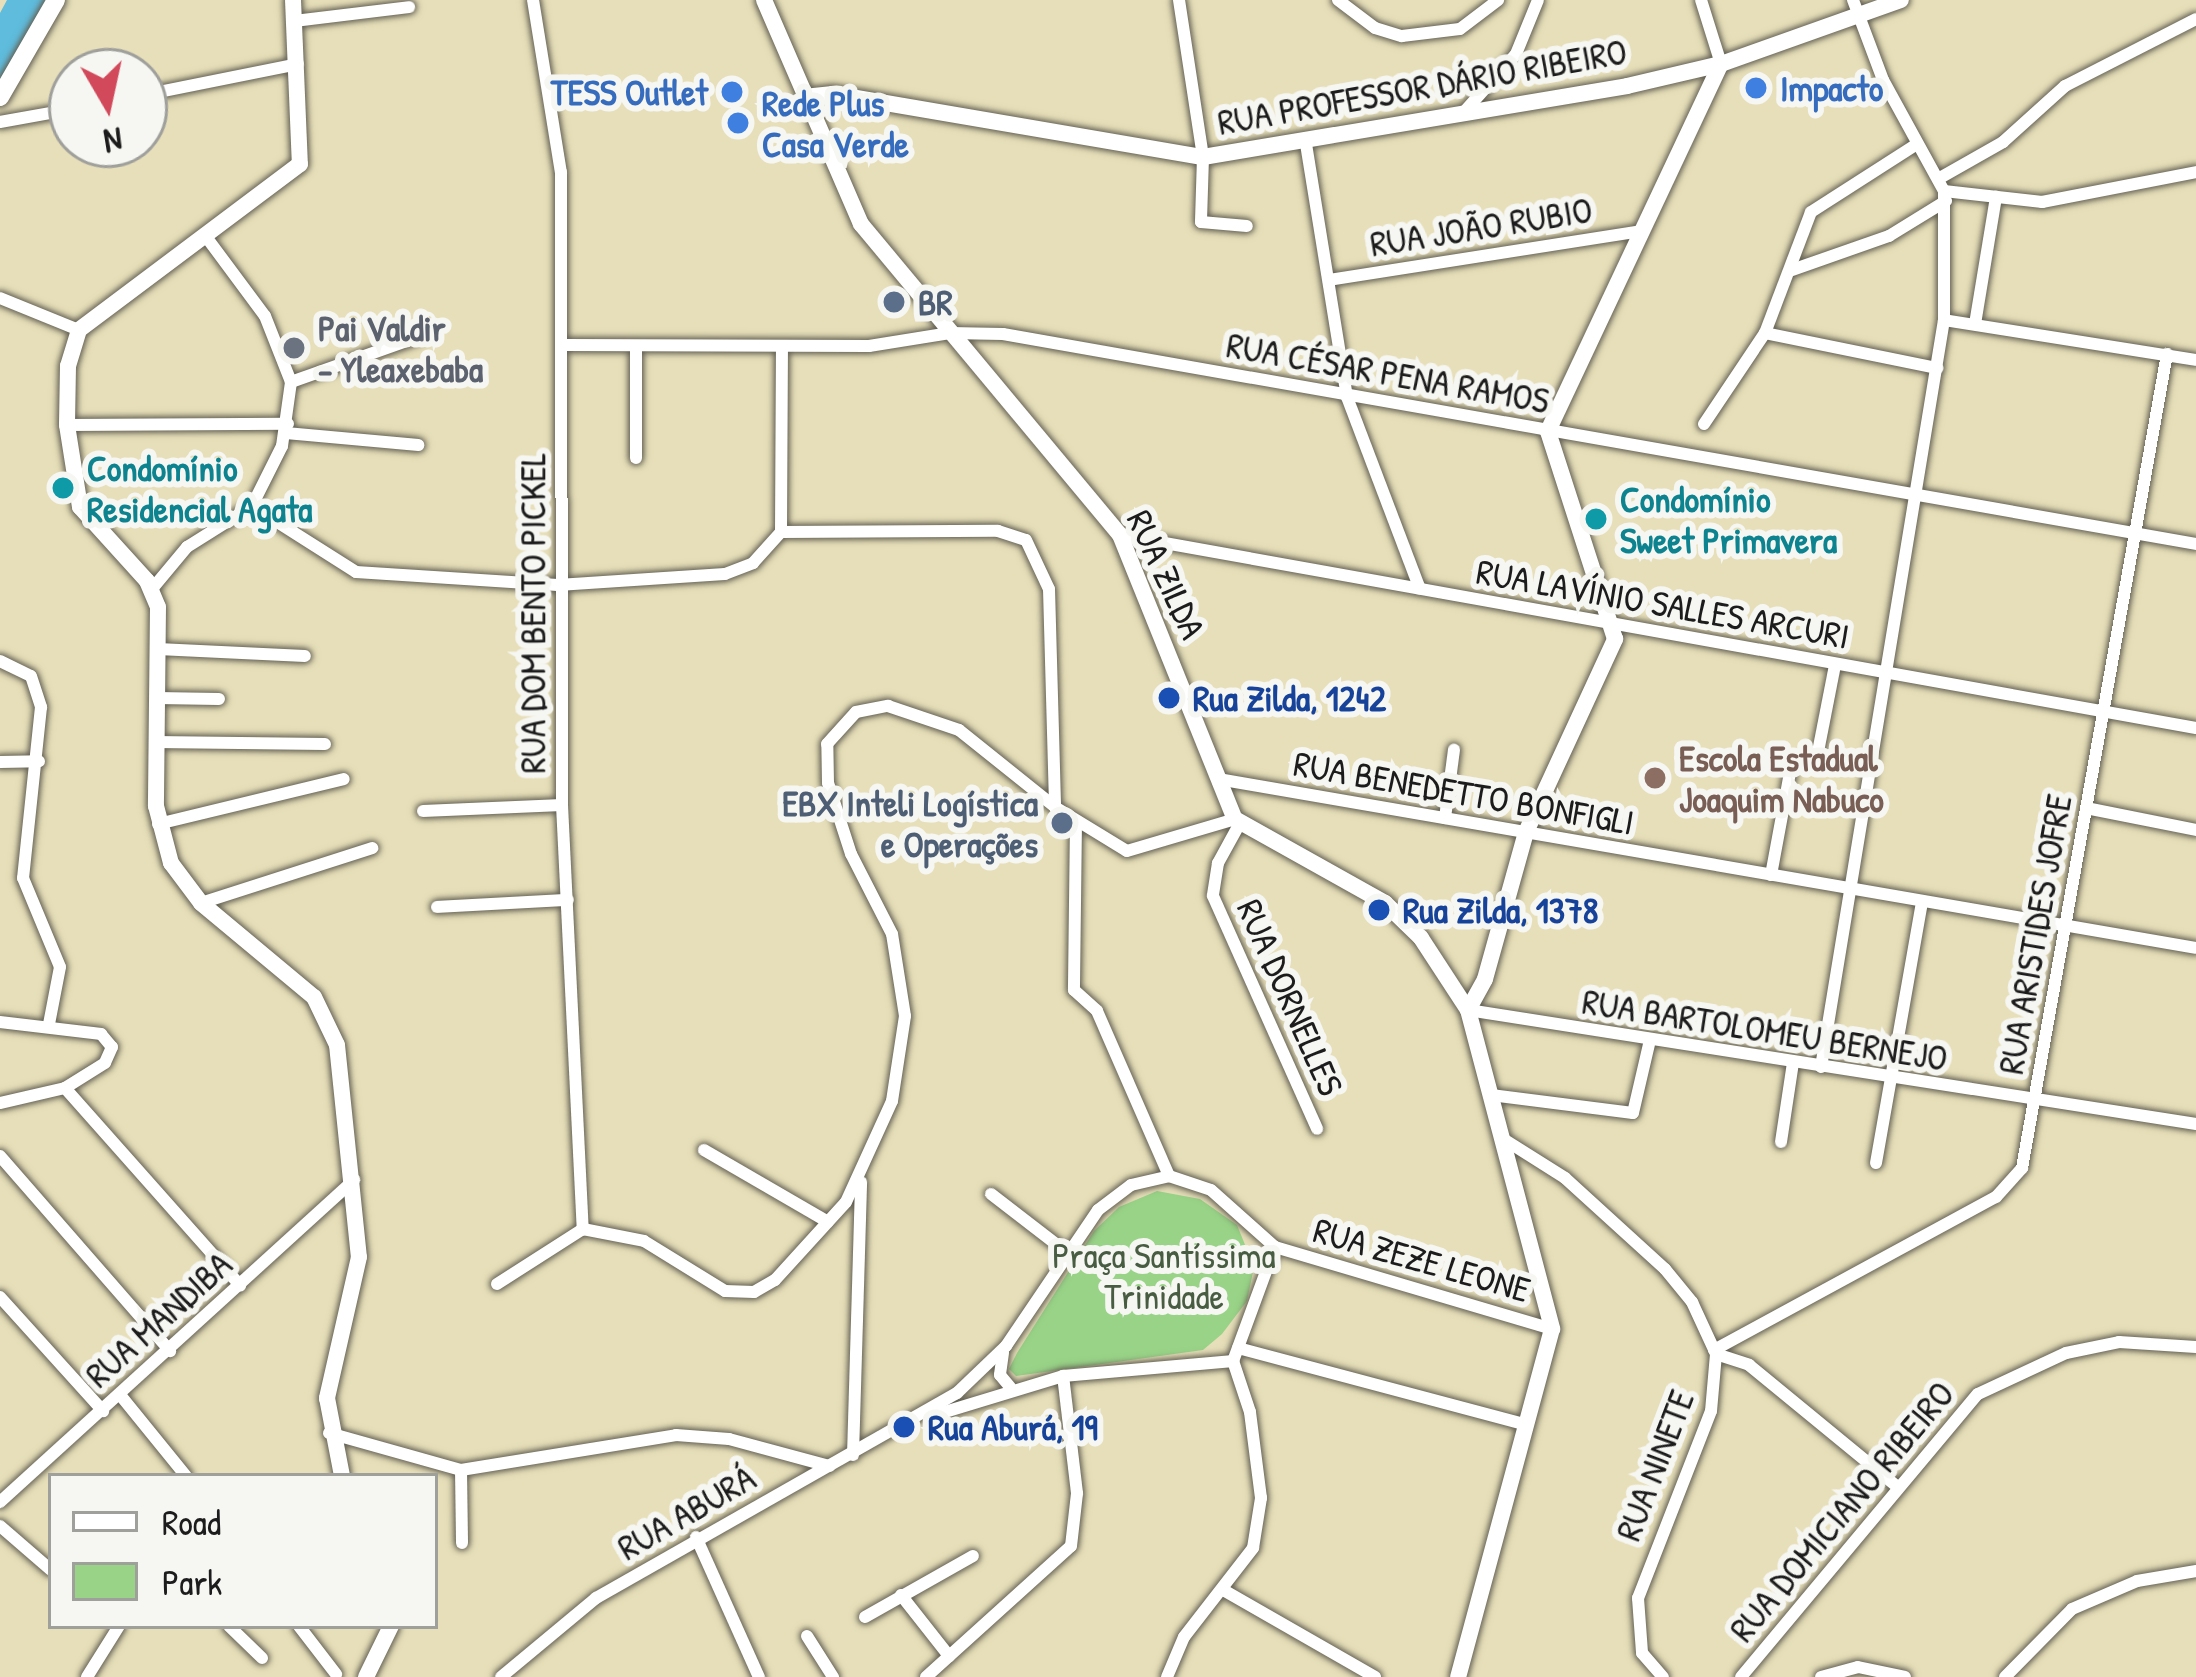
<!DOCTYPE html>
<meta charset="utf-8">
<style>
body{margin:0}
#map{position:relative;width:2196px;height:1677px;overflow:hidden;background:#e7dfb9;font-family:"Patrick Hand",sans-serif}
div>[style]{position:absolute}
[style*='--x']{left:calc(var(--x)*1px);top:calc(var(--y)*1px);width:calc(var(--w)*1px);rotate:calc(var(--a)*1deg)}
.green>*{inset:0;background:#98d387}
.water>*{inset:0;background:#5fbcdd}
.roads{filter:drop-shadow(0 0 3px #636053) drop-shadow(0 0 3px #636053)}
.street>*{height:12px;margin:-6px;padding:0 6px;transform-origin:6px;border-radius:6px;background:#fff}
.secondary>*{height:16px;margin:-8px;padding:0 8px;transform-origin:8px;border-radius:8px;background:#fff}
.primary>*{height:18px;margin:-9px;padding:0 9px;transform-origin:9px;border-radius:9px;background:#fff}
.dots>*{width:33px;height:33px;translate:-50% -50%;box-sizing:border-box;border:6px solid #f6f6f2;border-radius:50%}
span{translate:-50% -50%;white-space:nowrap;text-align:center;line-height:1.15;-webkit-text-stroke:12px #f6f6f2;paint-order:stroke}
.street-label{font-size:36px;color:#1c1c1c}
.shop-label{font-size:36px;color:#366cbe;font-weight:700}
.left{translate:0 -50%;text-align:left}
.right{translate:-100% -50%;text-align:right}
.service-label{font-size:36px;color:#4e5e75;font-weight:700}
.worship-label{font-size:36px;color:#5b616d;font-weight:700}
.culture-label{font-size:36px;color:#0d838f;font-weight:700}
.transit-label{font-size:36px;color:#164399;font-weight:700}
.education-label{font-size:36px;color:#785e54;font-weight:700}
.park-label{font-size:36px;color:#475c41}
.legend{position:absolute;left:48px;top:1473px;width:390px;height:156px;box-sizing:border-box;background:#f6f6f2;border:3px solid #9f9f9c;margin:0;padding:15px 21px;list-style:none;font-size:36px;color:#1c1c1c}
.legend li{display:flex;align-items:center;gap:24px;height:60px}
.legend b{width:60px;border:3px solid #9f9f9c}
.north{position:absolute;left:48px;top:48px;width:120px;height:120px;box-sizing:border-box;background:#f6f6f2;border:3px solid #9f9f9c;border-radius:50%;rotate:171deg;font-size:33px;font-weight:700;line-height:48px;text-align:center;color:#1c1c1c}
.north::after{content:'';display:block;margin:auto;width:42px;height:54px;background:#d1495b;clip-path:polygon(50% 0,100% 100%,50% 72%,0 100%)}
</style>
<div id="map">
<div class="green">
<div style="clip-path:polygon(1157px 1191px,1200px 1199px,1237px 1225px,1254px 1267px,1247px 1301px,1222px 1334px,1203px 1350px,1016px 1376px,1009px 1369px,1017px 1353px,1094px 1231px,1119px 1207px)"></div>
</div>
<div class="water">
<div style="clip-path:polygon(7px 0,49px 0,0 87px,0 13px)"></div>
</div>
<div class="roads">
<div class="street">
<div style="--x:533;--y:0;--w:174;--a:80.8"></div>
<div style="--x:561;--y:172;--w:633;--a:89.91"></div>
<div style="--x:562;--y:805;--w:425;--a:87.2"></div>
<div style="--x:1179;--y:0;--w:159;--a:81.3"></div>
<div style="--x:1203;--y:157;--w:65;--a:91.8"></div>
<div style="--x:1201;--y:222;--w:46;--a:5"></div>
<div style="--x:1338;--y:0;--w:46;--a:37.1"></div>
<div style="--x:1375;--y:28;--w:28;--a:17"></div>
<div style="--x:1402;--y:36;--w:58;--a:-6.9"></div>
<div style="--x:1460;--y:29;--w:48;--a:-37.3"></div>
<div style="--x:1701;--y:0;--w:67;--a:72.6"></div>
<div style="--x:1853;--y:0;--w:85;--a:69.4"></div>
<div style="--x:1883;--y:80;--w:127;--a:61.2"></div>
<div style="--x:1944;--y:191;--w:129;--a:90"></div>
<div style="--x:294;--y:21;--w:116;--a:-6.9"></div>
<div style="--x:144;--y:95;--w:157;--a:-11.4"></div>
<div style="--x:1464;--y:112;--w:78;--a:-48.1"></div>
<div style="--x:1516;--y:54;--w:58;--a:-67.8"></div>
<div style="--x:0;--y:122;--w:73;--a:-10.2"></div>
<div style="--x:1306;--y:144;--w:256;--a:80.8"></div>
<div style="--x:1347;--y:397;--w:205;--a:69.2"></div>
<div style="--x:1938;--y:179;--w:75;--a:-29.6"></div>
<div style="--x:2003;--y:142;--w:84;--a:-42.1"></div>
<div style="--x:2065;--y:86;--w:147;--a:-27.1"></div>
<div style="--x:1944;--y:191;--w:99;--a:6.4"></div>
<div style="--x:2042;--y:202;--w:157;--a:-11"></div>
<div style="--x:207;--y:238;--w:97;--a:53.4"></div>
<div style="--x:265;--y:316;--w:71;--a:68.5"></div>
<div style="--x:291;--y:382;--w:65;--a:98"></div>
<div style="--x:282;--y:446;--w:67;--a:116.6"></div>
<div style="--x:1792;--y:270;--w:103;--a:-19.3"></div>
<div style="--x:1889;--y:236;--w:67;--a:-31.6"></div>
<div style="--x:1329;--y:280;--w:316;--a:-8.9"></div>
<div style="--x:0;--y:298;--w:85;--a:22.1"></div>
<div style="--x:1975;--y:324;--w:129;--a:-80.6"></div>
<div style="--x:1765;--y:333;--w:176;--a:11.5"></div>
<div style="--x:565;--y:345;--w:304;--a:0.2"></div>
<div style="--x:869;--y:346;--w:82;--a:-9.1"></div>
<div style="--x:950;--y:333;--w:53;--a:1.1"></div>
<div style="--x:1003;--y:334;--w:1211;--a:9.98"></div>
<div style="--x:636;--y:346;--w:112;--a:90"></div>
<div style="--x:291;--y:382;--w:141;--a:-19.5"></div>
<div style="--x:1704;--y:424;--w:110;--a:-56.2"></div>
<div style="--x:1765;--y:333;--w:129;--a:-69.2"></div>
<div style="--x:1811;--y:212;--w:126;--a:-32.7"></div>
<div style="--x:67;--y:425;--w:221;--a:-0.3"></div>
<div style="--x:286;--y:433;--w:133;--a:5.2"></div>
<div style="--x:781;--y:532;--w:217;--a:-0.3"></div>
<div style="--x:998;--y:531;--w:29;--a:18"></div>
<div style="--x:1026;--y:540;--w:54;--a:64.9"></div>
<div style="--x:1049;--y:589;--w:218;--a:88.4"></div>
<div style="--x:1120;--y:535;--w:1093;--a:10.17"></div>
<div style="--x:152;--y:589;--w:55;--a:-50.2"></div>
<div style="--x:187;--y:547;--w:77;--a:-32.2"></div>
<div style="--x:252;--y:506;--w:123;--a:32.4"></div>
<div style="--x:356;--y:572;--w:202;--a:3.7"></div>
<div style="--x:558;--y:585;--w:167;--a:-3.8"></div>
<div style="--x:725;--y:574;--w:30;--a:-21"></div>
<div style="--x:753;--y:563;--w:42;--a:-47.9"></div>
<div style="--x:781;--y:532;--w:184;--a:-89.7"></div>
<div style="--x:158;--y:649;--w:147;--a:2.7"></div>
<div style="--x:0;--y:661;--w:34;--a:26"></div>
<div style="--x:31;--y:676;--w:33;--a:72"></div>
<div style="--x:41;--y:707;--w:172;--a:96"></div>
<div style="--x:23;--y:878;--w:96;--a:67.4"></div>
<div style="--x:60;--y:967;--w:58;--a:100.9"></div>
<div style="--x:157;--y:698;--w:62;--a:0.9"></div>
<div style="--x:155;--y:742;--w:170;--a:0.7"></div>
<div style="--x:0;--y:762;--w:39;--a:-1"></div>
<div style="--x:1816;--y:762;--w:99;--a:-78.9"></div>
<div style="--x:1218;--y:779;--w:992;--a:9.8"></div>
<div style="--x:2086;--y:808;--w:112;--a:11.3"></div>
<div style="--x:423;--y:811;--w:139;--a:-2.5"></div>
<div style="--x:1445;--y:818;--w:69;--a:-82.5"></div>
<div style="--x:1076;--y:821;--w:169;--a:90.7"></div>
<div style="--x:1074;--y:990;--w:31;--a:42"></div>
<div style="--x:1097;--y:1011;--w:180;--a:66.4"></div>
<div style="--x:1240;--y:823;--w:46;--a:118.8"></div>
<div style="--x:1218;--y:863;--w:33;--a:99"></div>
<div style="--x:1213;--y:896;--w:255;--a:65.9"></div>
<div style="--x:158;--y:824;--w:191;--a:-13.6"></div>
<div style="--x:1771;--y:875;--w:110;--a:-79.5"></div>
<div style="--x:201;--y:903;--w:180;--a:-17.8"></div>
<div style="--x:437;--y:907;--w:131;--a:-3.1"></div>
<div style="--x:1468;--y:1010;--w:737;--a:8.9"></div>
<div style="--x:0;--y:1022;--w:102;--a:6.8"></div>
<div style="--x:101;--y:1034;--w:17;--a:50"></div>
<div style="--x:112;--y:1047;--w:17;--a:114"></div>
<div style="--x:105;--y:1063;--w:47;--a:148"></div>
<div style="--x:65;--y:1088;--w:67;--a:167"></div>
<div style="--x:1821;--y:1067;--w:757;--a:-80.65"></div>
<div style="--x:1944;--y:320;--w:255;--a:9"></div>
<div style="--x:65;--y:1088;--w:264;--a:48.4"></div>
<div style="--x:1491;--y:1095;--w:143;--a:7.2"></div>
<div style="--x:1633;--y:1113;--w:71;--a:-76.9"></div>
<div style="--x:1505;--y:1140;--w:71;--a:32.3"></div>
<div style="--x:1565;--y:1178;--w:135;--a:42.3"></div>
<div style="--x:1665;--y:1269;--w:43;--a:50.7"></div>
<div style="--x:1692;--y:1302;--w:57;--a:65.2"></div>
<div style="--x:1716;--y:1354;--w:57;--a:95"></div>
<div style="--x:1711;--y:1411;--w:201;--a:111.3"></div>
<div style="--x:1638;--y:1598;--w:55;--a:85.8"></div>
<div style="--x:1642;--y:1653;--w:32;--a:49"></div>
<div style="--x:1781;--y:1142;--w:80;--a:-81.4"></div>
<div style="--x:704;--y:1150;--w:143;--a:30.1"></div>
<div style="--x:0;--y:1156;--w:259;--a:48.9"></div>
<div style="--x:1876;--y:1163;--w:266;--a:-80"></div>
<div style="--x:991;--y:1194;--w:98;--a:37.6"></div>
<div style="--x:1275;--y:1247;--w:289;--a:16.5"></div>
<div style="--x:497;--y:1284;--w:102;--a:-32.6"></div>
<div style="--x:583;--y:1229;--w:62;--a:11.1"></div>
<div style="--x:644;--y:1241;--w:95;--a:31.7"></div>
<div style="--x:725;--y:1291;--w:29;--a:2"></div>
<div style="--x:754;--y:1292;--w:24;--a:-30"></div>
<div style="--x:775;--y:1280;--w:105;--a:-47.7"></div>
<div style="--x:846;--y:1202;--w:111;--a:-65.5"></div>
<div style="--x:892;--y:1101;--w:86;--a:-81.3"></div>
<div style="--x:905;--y:1016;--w:83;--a:-99"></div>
<div style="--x:892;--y:934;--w:90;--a:-117.1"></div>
<div style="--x:851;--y:854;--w:75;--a:-107.9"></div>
<div style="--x:828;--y:783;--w:39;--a:-91"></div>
<div style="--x:827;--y:744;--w:43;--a:-47.8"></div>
<div style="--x:856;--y:712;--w:33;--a:-11"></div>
<div style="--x:888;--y:706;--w:75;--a:18.7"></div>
<div style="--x:959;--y:730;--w:123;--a:38.7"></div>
<div style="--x:1055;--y:807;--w:84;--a:31.4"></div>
<div style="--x:1127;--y:851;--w:113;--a:-16.5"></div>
<div style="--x:0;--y:1297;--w:154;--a:47.9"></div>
<div style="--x:1238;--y:1348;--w:299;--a:14.9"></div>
<div style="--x:1714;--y:1350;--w:321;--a:-28.5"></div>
<div style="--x:1996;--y:1197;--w:39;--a:-48"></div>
<div style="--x:2022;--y:1168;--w:827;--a:-79.9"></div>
<div style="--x:1003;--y:1353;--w:22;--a:98"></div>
<div style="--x:1000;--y:1375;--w:16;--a:50"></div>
<div style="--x:1716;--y:1354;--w:35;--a:18"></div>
<div style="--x:1749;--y:1365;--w:189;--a:39.4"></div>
<div style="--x:121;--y:1396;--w:103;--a:50.9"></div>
<div style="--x:935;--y:1415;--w:134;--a:-16.9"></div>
<div style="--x:1063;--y:1376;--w:171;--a:-5"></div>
<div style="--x:329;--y:1433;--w:137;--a:15.7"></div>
<div style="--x:461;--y:1470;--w:218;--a:-9.2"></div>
<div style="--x:676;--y:1435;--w:53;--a:4.3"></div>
<div style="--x:729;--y:1439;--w:104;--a:15.1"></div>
<div style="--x:853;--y:1455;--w:273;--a:-88.3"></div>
<div style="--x:461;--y:1470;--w:73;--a:89.2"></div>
<div style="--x:0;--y:1502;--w:479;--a:-42.3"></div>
<div style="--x:0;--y:1526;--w:67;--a:40.8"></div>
<div style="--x:696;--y:1537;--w:154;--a:65.8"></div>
<div style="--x:1225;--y:1591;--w:173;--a:29.8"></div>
<div style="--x:901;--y:1595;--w:78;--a:51.8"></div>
<div style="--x:865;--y:1617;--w:124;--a:-29.5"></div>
<div style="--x:229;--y:1626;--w:46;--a:44.1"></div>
<div style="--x:299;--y:1626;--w:61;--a:52.4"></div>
<div style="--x:807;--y:1636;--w:49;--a:57.6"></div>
<div style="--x:87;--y:1677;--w:60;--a:-57.9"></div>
<div style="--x:501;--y:1677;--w:124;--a:-39.7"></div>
<div style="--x:596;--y:1598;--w:415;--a:-29.6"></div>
<div style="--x:957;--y:1393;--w:68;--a:-43.8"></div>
<div style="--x:1006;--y:1346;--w:164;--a:-55.9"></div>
<div style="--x:1098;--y:1210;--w:41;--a:-37.1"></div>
<div style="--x:1131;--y:1185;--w:39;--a:-13"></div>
<div style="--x:1169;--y:1176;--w:44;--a:18.4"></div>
<div style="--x:1211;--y:1190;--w:86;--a:41.7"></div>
<div style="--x:1275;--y:1247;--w:121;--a:110.2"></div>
<div style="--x:926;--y:1677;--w:195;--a:-42.1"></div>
<div style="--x:1071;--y:1546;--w:53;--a:-83.5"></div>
<div style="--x:1077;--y:1493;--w:118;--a:-96.8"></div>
<div style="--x:1167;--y:1677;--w:43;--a:-67"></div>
<div style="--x:1184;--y:1637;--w:113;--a:-52.2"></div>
<div style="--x:1253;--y:1548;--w:51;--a:-80.9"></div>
<div style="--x:1261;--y:1498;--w:87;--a:-97.3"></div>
<div style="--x:1250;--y:1412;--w:54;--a:-108.4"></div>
<div style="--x:1741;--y:1677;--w:369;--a:-50.1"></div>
<div style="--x:1978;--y:1394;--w:97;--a:-25"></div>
<div style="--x:2066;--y:1353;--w:54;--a:-11.7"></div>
<div style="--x:2119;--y:1342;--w:77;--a:3.7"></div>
<div style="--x:1821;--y:1677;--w:38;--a:-15"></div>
<div style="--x:1858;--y:1667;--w:48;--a:12"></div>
<div style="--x:2005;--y:1677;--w:95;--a:-45.4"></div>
<div style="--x:2072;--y:1609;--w:71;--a:-23.3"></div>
<div style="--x:2137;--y:1581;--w:60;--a:-9.6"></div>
</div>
<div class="secondary">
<div style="--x:293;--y:0;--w:164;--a:87.6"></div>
<div style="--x:300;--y:164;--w:276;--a:143.1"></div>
<div style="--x:79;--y:330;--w:38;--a:107"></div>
<div style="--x:68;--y:366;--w:59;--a:91"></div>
<div style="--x:67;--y:425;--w:83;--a:81"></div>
<div style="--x:80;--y:507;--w:100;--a:47.8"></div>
<div style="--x:147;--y:581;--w:28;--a:67"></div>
<div style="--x:158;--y:607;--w:199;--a:90.6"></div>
<div style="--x:156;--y:806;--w:59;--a:75.3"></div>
<div style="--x:171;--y:863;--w:50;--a:53.1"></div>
<div style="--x:201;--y:903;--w:147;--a:39.8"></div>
<div style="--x:314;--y:997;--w:53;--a:64.4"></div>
<div style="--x:337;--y:1045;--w:213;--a:84.1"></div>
<div style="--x:359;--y:1257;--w:145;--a:102.8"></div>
<div style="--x:327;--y:1398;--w:79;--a:79.1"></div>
<div style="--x:764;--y:0;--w:244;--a:66.6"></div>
<div style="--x:861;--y:224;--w:405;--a:50.2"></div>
<div style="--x:1120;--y:535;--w:306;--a:68"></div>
<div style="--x:1235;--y:819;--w:172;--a:29.2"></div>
<div style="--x:1385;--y:903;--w:50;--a:44.2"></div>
<div style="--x:1421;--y:938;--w:86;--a:56.9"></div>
<div style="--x:1468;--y:1010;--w:330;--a:75.2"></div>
<div style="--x:1552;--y:1329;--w:360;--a:105.1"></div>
<div style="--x:804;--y:97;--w:29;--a:-6"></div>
<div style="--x:833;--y:94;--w:375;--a:9.7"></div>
<div style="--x:1203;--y:157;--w:430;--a:-9.5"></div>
<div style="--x:1627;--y:86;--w:97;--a:-13.2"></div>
<div style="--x:1721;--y:64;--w:191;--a:-19.6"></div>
<div style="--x:1468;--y:1010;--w:35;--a:-61"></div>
<div style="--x:1485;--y:979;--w:153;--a:-74.4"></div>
<div style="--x:1526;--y:832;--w:213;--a:-65.2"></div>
<div style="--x:1615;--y:639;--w:219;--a:-107.9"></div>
<div style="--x:1548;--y:431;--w:406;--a:-64.8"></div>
<div style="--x:366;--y:1677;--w:57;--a:-63.9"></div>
</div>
<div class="primary">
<div style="--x:0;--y:97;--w:112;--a:-60"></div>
</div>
</div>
<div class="dots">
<div style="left:1756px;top:88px;background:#3f7fe0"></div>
<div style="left:732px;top:92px;background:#3f7fe0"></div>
<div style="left:738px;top:123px;background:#3f7fe0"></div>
<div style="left:894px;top:302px;background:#5c6f8a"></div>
<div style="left:294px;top:348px;background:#6b7280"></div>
<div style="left:63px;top:488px;background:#0f9aa8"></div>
<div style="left:1596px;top:519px;background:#0f9aa8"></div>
<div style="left:1169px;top:698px;background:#1a4fb4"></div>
<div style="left:1655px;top:778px;background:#8d6e63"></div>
<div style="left:1062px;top:823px;background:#5c6f8a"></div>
<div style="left:1379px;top:910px;background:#1a4fb4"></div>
<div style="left:904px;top:1427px;background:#1a4fb4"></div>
</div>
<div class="street-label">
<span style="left:1422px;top:86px;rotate:-10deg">RUA PROFESSOR DÁRIO RIBEIRO</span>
<span style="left:1481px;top:226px;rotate:-9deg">RUA JOÃO RUBIO</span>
<span style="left:1388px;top:372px;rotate:10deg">RUA CÉSAR PENA RAMOS</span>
<span style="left:1167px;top:574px;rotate:65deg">RUA ZILDA</span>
<span style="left:1663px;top:603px;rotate:10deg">RUA LAVÍNIO SALLES ARCURI</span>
<span style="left:532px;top:613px;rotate:-90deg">RUA DOM BENTO PICKEL</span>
<span style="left:1464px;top:792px;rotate:10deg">RUA BENEDETTO BONFIGLI</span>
<span style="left:2034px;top:934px;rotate:-80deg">RUA ARISTIDES JOFRE</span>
<span style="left:1291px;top:997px;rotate:66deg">RUA DORNELLES</span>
<span style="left:1765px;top:1029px;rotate:9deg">RUA BARTOLOMEU BERNEJO</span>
<span style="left:1422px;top:1259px;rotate:16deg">RUA ZEZE LEONE</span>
<span style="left:158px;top:1319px;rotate:-42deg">RUA MANDIBA</span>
<span style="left:1654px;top:1465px;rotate:-69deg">RUA NINETE</span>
<span style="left:1841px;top:1511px;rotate:-50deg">RUA DOMICIANO RIBEIRO</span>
<span style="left:686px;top:1512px;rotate:-30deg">RUA ABURÁ</span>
</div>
<div class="shop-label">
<span class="left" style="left:1780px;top:88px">Impacto</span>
<span class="right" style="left:708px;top:92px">TESS Outlet</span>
<span class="left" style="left:762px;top:123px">Rede Plus<br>Casa Verde</span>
</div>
<div class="service-label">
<span class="left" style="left:918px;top:302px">BR</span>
<span class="right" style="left:1038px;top:823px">EBX Inteli Logística<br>e Operações</span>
</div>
<div class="worship-label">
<span class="left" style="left:318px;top:348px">Pai Valdir<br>- Yleaxebaba</span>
</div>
<div class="culture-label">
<span class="left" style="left:87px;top:488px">Condomínio<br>Residencial Agata</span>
<span class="left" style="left:1620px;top:519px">Condomínio<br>Sweet Primavera</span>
</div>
<div class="transit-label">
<span class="left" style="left:1193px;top:698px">Rua Zilda, 1242</span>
<span class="left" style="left:1403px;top:910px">Rua Zilda, 1378</span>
<span class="left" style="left:928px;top:1427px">Rua Aburá, 19</span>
</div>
<div class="education-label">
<span class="left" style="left:1679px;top:778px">Escola Estadual<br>Joaquim Nabuco</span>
</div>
<div class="park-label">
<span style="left:1164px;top:1275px">Praça Santíssima<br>Trinidade</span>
</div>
<ul class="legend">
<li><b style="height:15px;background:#fff"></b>Road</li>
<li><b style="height:33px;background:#98d387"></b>Park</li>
</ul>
<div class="north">N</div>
</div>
